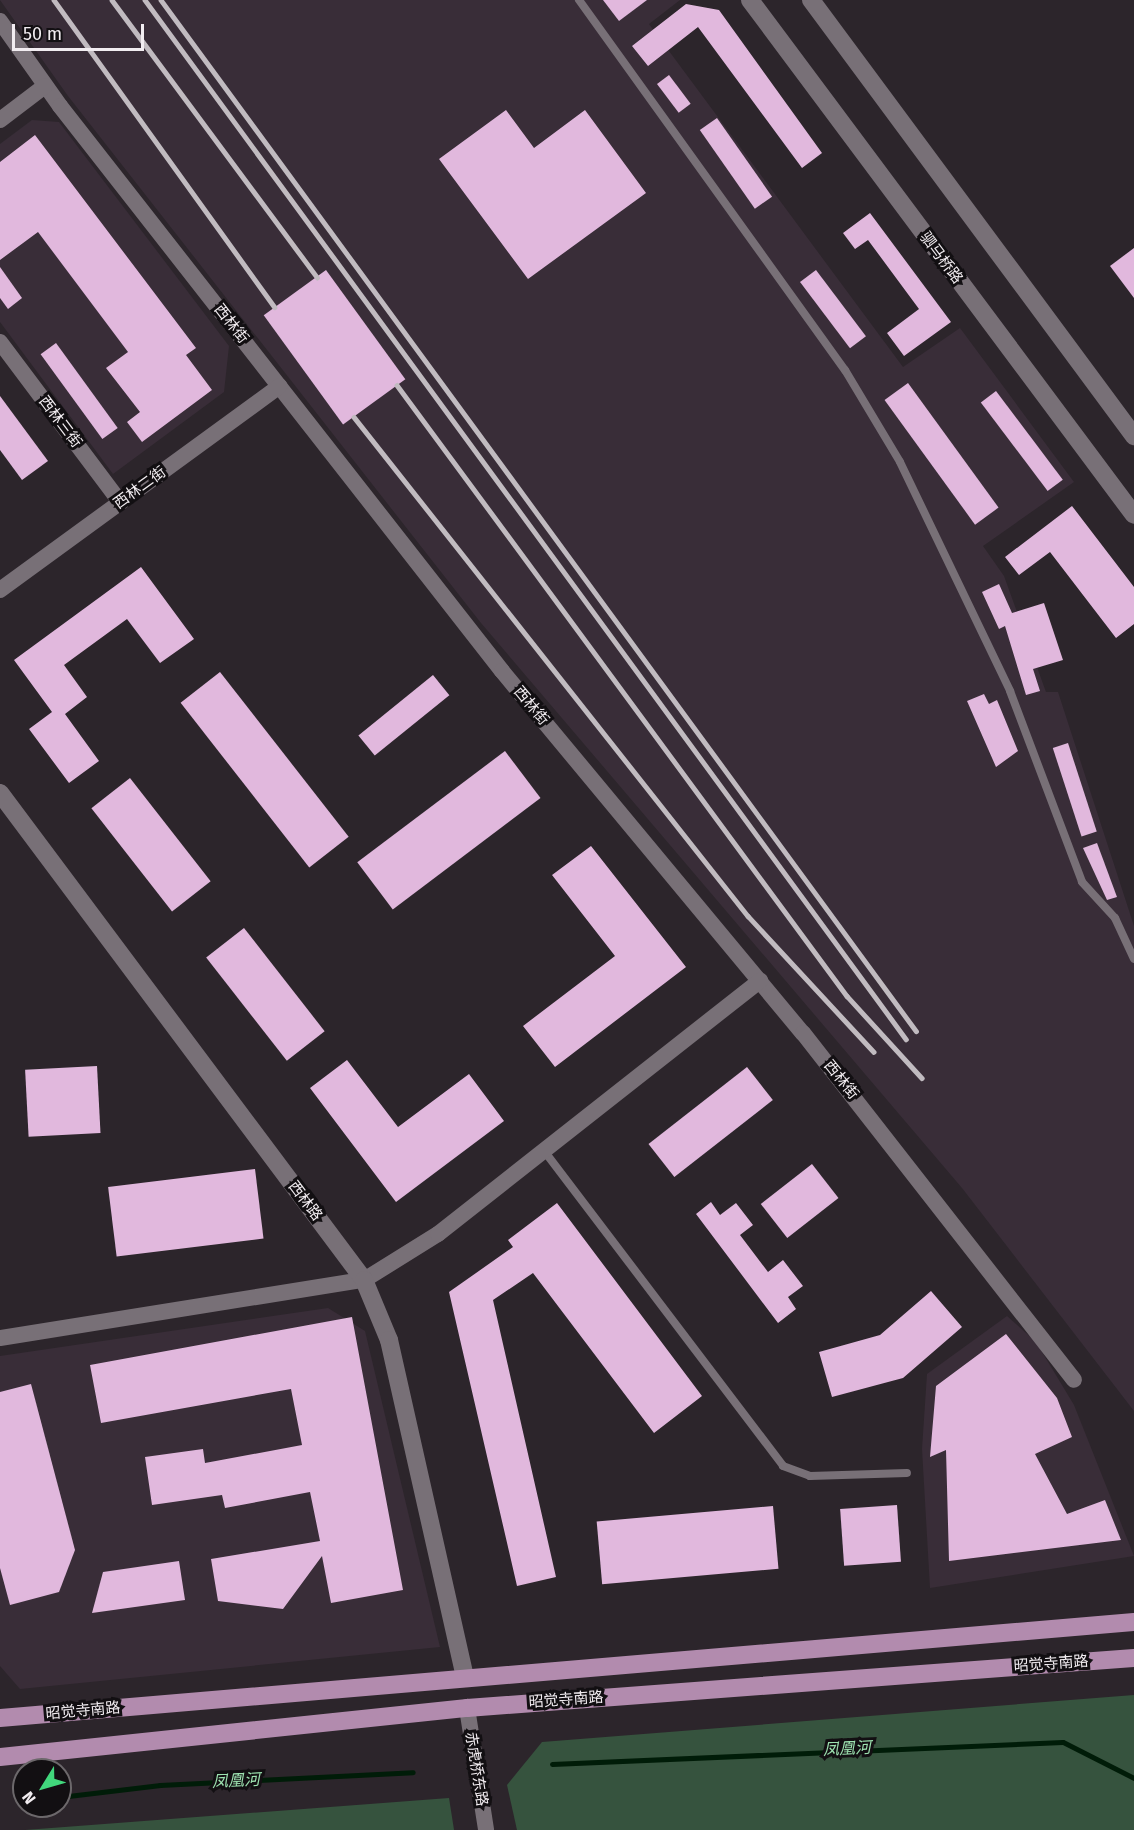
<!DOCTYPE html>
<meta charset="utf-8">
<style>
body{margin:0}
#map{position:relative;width:1134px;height:1830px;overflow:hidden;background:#2c252b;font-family:"Fira Sans","Noto Sans SC",sans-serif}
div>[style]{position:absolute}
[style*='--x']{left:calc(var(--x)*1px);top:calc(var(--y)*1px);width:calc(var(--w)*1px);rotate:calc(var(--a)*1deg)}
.built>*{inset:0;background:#392d38}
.green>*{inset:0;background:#36533e}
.stream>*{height:5px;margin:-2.5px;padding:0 2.5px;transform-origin:2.5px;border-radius:2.5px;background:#001c08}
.building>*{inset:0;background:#e1b8dd;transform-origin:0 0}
.lane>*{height:8px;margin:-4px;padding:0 4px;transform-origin:4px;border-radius:4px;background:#787077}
.street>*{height:16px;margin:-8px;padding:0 8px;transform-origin:8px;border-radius:8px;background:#787077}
.secondary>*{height:18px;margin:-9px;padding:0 9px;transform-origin:9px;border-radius:9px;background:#787077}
.primary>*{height:18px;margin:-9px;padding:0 9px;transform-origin:9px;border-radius:9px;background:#b28bae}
.rail>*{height:4.5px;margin:-2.25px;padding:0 2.25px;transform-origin:2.25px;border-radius:2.25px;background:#c1bbc0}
span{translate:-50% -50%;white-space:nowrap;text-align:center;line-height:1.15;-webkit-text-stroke:6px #120f12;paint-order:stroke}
.street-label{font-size:15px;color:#f2edf1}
.water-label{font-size:16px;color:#9de2b0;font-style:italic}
.north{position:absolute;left:12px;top:1758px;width:60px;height:60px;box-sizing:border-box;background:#120f12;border:2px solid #6c686b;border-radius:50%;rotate:233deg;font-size:16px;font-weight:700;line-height:24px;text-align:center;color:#f2edf1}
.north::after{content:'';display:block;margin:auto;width:21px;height:27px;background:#41d77c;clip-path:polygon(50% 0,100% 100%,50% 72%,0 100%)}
.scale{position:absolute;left:12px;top:24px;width:132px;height:27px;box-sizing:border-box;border:3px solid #f2edf1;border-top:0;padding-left:8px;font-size:18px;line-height:21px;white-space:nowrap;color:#f2edf1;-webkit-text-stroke:4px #120f12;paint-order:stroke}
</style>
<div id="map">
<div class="built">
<div style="clip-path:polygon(0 0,680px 0,649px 24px,903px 367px,960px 328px,1074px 482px,983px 546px,1004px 576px,1046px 692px,1058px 692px,1134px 926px,1134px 1411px,962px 1188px,481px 623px,68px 96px)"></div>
<div style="clip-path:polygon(32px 120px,59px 122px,229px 346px,224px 392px,113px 474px,0 322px,0 144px)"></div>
<div style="clip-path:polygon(328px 1308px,365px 1331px,440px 1647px,20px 1689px,0 1666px,0 1356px)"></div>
<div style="clip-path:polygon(1007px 1316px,1036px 1342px,1074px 1405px,1134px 1556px,930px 1588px,922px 1449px,927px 1374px)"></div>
</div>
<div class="green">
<div style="clip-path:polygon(1134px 1695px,1134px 1830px,517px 1830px,507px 1785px,542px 1742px)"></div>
<div style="clip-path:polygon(449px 1798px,454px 1830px,25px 1830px)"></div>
</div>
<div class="stream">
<div style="--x:552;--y:1764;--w:511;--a:-2.47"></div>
<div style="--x:1063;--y:1742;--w:80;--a:26.9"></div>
<div style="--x:60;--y:1797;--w:101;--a:-6.8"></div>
<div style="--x:160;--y:1785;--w:253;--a:-2.9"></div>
</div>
<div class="building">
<div style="clip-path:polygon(603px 0,647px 0,619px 21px)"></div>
<div style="clip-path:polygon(686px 4px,719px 10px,822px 153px,802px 168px,698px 27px,648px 66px,632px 46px)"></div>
<div style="left:669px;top:75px;width:36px;height:15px;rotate:53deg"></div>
<div style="clip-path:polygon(506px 110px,534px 148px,585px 110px,646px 193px,528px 279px,439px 159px)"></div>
<div style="left:717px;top:118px;width:96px;height:21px;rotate:55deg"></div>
<div style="clip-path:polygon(35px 135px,196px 348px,186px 355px,212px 390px,142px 442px,127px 422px,140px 412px,106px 368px,128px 352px,38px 232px,0 260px,0 162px)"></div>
<div style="clip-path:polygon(870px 213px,951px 322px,904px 356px,887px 333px,919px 309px,868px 240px,855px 249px,843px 233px)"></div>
<div style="clip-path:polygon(1134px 248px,1134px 298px,1110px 266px)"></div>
<div style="clip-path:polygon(0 267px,22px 298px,8px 309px,0 298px)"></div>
<div style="left:326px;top:270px;width:135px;height:77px;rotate:54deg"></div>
<div style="left:816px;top:270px;width:83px;height:20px;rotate:53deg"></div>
<div style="left:56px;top:343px;width:105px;height:19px;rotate:54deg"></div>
<div style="left:908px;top:383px;width:154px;height:29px;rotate:54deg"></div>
<div style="left:996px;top:391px;width:111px;height:19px;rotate:53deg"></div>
<div style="clip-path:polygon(0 396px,48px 461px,22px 480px,0 450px)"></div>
<div style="clip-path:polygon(1072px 506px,1134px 587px,1134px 624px,1116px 638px,1050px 552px,1019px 575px,1005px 557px)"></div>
<div style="clip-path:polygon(141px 567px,194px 639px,160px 663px,127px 619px,64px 665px,87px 697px,65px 714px,99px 761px,69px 783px,29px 729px,52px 712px,14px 660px)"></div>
<div style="clip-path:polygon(999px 584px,1012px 613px,1044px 603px,1063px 660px,1033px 669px,1040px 691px,1026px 695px,1005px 626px,999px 629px,982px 592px)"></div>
<div style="left:220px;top:672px;width:209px;height:50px;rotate:52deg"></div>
<div style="left:433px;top:675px;width:26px;height:96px;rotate:51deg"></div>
<div style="clip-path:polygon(984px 694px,989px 704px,997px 700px,1018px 751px,996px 767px,967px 701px)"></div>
<div style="left:1068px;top:743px;width:93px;height:16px;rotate:72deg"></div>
<div style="left:505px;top:751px;width:59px;height:185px;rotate:53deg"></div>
<div style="left:130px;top:778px;width:131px;height:49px;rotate:52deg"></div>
<div style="clip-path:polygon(1097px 843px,1117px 897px,1107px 900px,1083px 848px)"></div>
<div style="clip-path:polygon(591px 846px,686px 967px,555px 1067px,523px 1026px,615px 956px,552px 875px)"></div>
<div style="left:244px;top:928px;width:131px;height:48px;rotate:52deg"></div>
<div style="clip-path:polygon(347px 1060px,398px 1127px,469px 1074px,504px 1121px,396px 1202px,310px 1088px)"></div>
<div style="left:97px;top:1066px;width:67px;height:72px;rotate:87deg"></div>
<div style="left:747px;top:1067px;width:42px;height:125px;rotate:52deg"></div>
<div style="left:812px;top:1164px;width:43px;height:65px;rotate:52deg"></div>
<div style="left:255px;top:1169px;width:70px;height:148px;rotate:83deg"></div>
<div style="clip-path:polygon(711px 1202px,720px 1215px,736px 1203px,753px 1225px,740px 1235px,768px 1272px,783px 1260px,803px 1286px,788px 1297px,796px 1309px,778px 1323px,696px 1214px)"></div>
<div style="clip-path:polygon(557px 1203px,702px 1396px,654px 1433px,533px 1273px,493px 1300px,556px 1577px,517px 1586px,449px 1292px,513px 1247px,508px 1240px)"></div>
<div style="clip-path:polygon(931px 1291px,962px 1327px,903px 1378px,832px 1397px,819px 1352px,880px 1335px)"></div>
<div style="clip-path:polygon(352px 1317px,403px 1590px,331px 1603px,322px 1556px,283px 1609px,218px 1601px,211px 1559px,320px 1541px,310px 1492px,225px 1508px,222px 1495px,152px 1505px,145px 1457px,203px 1449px,205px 1463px,302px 1445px,291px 1389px,101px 1423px,90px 1365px)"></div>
<div style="clip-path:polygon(1006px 1334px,1057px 1398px,1072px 1437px,1035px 1454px,1067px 1514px,1105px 1500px,1121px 1540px,949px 1561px,946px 1450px,930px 1457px,936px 1386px)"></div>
<div style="clip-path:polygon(31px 1384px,75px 1550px,59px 1592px,10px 1605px,0 1568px,0 1392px)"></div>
<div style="left:897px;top:1505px;width:57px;height:57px;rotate:86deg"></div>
<div style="left:773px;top:1506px;width:63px;height:177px;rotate:85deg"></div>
<div style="clip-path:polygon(179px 1561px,185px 1600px,92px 1613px,103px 1572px)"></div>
</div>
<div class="lane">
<div style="--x:579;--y:0;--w:456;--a:54.3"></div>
<div style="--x:845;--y:370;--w:107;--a:59.1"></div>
<div style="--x:900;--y:462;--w:254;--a:64.3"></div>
<div style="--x:1010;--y:691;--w:204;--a:69.3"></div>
<div style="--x:1082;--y:882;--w:49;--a:47.5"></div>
<div style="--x:1115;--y:918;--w:45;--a:65.1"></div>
<div style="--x:545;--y:1152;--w:394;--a:52.8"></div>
<div style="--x:783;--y:1466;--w:29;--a:20"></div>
<div style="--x:810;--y:1476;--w:97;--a:-1.8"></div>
</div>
<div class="street">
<div style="--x:0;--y:21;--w:104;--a:54.8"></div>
<div style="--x:60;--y:106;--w:717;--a:51.96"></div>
<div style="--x:502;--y:671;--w:471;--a:50.3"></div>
<div style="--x:803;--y:1033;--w:440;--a:52"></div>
<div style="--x:0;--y:120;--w:56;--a:-37.1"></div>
<div style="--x:0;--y:342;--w:200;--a:53.1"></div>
<div style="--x:0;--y:590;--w:346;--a:-36.1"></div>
<div style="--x:0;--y:1338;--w:369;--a:-9.1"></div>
<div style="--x:364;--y:1280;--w:87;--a:-31.9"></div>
<div style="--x:438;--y:1234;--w:410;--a:-38.2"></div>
<div style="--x:467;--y:1708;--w:123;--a:81.1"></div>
</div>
<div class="secondary">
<div style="--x:750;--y:0;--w:642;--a:53.29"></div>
<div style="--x:811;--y:0;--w:543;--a:53.47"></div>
<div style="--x:0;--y:793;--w:608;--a:53.22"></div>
<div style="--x:364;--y:1280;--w:65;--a:67.4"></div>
<div style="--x:389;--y:1340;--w:345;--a:77.3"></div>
</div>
<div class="primary">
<div style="--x:0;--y:1718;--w:1138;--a:-4.84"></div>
<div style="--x:0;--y:1757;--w:470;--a:-6"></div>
<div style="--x:467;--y:1708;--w:669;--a:-4.29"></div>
</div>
<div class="rail">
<div style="--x:54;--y:0;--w:378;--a:54.3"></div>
<div style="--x:112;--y:0;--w:345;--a:53.5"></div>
<div style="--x:145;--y:0;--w:1288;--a:53.78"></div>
<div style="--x:161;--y:0;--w:1278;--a:53.78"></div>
<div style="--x:397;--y:385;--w:759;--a:53.63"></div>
<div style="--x:847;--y:996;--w:111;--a:47.6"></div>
<div style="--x:354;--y:417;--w:636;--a:51.71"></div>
<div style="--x:748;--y:916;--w:185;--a:47.2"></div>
</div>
<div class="street-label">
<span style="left:941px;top:258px;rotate:53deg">驷马桥路</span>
<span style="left:231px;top:324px;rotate:52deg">西林街</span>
<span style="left:60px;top:422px;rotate:53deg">西林三街</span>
<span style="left:140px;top:488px;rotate:-36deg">西林二街</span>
<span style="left:531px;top:706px;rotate:50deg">西林街</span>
<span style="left:841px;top:1080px;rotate:51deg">西林街</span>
<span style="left:305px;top:1201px;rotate:53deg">西林路</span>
<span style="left:1051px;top:1664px;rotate:-4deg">昭觉寺南路</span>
<span style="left:566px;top:1700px;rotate:-4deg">昭觉寺南路</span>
<span style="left:83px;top:1711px;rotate:-5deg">昭觉寺南路</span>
<span style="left:476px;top:1769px;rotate:81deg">赤虎桥东路</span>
</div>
<div class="water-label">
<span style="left:847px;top:1749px;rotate:-3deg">凤凰河</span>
<span style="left:236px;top:1781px;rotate:-3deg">凤凰河</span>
</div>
<div class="north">N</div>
<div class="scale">50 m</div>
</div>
